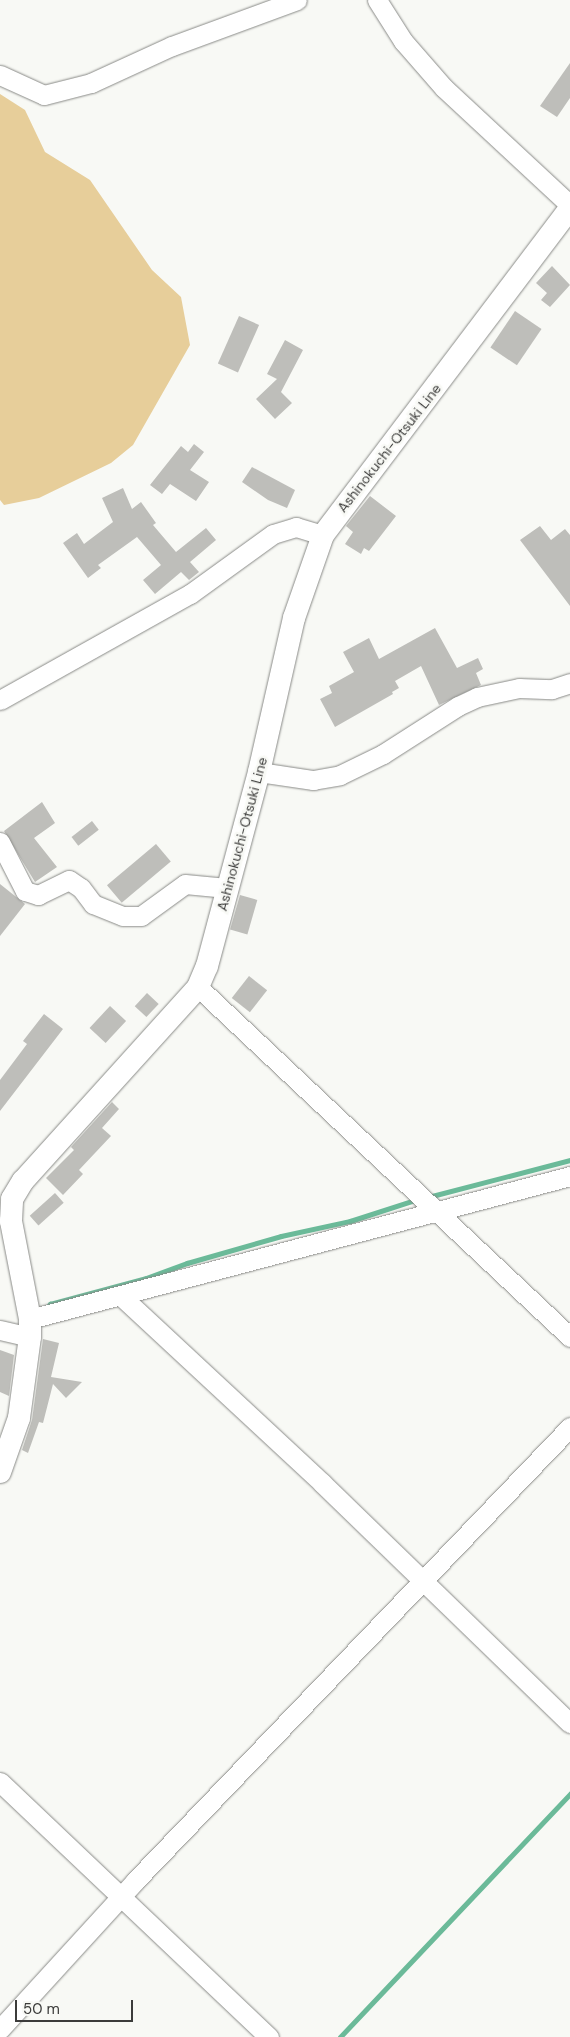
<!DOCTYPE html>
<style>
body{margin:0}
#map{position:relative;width:570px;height:2037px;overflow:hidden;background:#f8f9f5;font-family:"DM Sans",sans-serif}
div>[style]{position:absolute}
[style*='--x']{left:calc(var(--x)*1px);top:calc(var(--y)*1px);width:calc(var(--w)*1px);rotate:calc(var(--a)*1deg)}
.green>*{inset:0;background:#e7ce9a}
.stream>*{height:5px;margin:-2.5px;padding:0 2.5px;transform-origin:2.5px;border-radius:2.5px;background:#6bba99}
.building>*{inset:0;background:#bebeba;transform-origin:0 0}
.roads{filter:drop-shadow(0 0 1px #898a87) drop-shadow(0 0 1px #898a87)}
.minor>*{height:19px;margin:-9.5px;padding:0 9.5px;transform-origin:9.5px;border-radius:9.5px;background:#fff}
.major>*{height:22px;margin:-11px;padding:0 11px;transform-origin:11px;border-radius:11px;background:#fff}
span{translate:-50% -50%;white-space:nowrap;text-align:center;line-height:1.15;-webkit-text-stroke:5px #f8f9f5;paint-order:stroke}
.street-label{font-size:14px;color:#3c3c3b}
.scale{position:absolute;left:15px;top:2000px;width:118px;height:22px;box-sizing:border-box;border:2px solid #3c3c3b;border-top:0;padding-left:6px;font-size:15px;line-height:18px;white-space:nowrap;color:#3c3c3b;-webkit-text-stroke:4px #f8f9f5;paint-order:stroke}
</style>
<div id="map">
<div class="green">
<div style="clip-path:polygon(0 94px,25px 110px,45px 152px,90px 180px,152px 270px,181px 297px,190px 345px,133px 445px,111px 463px,39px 498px,4px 505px,0 500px)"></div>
</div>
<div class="stream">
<div style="--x:428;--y:1197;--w:147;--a:-14.6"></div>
<div style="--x:46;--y:1308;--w:6;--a:-45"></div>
<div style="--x:50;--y:1304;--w:99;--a:-15.2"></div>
<div style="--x:146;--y:1278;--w:44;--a:-20.1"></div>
<div style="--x:187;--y:1263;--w:98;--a:-16"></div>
<div style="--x:281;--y:1236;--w:71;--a:-12.3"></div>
<div style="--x:350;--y:1221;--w:71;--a:-17.9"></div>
<div style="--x:340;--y:2037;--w:335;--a:-46.6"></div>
</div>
<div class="building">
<div style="clip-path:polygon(570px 63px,570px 98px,557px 117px,540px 106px)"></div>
<div style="clip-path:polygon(552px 266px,570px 285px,550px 307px,541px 300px,547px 293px,536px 283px)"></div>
<div style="left:515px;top:311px;width:32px;height:44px;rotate:34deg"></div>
<div style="left:239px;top:316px;width:22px;height:52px;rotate:24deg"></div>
<div style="clip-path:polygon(285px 340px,303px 350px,281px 392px,292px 403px,275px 419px,256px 399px,277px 379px,267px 374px)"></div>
<div style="clip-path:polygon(194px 444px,204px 452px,190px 470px,209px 482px,196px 501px,170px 484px,162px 494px,150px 485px,181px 446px,188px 452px)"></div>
<div style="clip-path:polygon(252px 467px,295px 490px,287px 508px,268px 500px,242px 482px)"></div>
<div style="clip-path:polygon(123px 488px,132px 509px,141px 502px,156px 523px,153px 525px,176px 552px,206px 528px,216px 540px,190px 562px,199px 572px,189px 580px,181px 572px,155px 594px,143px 580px,161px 565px,137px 537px,98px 565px,101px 568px,88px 578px,63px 543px,77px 533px,84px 544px,113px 522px,102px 498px)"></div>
<div style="clip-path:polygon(370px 496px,396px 516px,369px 551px,364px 548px,361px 554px,345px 544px,353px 532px,346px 526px)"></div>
<div style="clip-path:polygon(540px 526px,551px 540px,565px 529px,570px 535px,570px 606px,520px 540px)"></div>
<div style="clip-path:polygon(435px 628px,457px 668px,478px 658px,483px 669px,476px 673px,481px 685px,439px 705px,421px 666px,395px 681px,399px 688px,392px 692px,393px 694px,335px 727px,320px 699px,332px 693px,329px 686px,354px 672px,343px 652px,369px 638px,379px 659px)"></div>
<div style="clip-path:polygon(42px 802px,55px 823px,34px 838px,57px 867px,35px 882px,4px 831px)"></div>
<div style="left:92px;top:821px;width:11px;height:26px;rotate:52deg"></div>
<div style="left:156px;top:844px;width:23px;height:64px;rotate:50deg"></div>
<div style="clip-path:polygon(0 884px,25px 904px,0 936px)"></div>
<div style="left:240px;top:895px;width:18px;height:36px;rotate:16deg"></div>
<div style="left:249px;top:976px;width:23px;height:28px;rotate:38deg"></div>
<div style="left:147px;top:993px;width:16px;height:18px;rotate:43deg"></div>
<div style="left:110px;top:1006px;width:22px;height:30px;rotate:43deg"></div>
<div style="clip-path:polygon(44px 1014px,63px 1029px,0 1111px,0 1080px,27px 1044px,23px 1041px)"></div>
<div style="clip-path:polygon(112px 1102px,119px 1109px,102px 1128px,111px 1136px,79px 1170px,83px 1174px,63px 1195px,46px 1178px,74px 1150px,71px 1147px)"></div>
<div style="left:55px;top:1193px;width:13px;height:34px;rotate:48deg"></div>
<div style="clip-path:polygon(43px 1339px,59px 1343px,51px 1377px,82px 1382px,66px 1398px,53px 1384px,43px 1423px,39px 1422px,28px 1453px,22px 1450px,32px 1420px)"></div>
<div style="clip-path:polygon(0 1350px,14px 1355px,9px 1396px,0 1392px)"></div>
</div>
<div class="roads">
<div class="minor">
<div style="--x:377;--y:0;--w:49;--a:57.6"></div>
<div style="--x:403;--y:41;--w:62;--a:48.9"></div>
<div style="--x:444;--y:88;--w:172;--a:42.9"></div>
<div style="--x:0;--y:75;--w:48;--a:24.4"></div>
<div style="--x:44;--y:95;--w:49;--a:-14.3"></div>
<div style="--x:91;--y:83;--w:89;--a:-24.6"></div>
<div style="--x:172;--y:46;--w:133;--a:-20.2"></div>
<div style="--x:0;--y:700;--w:218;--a:-29.2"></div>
<div style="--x:190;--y:594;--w:102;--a:-35.9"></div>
<div style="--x:273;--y:534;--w:24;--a:-17"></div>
<div style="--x:296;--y:527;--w:28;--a:17"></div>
<div style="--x:259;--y:772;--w:55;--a:8.4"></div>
<div style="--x:313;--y:780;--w:27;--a:-10"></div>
<div style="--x:340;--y:775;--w:48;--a:-26"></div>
<div style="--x:383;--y:754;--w:89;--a:-32.6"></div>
<div style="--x:458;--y:706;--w:21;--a:-25"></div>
<div style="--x:477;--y:697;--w:43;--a:-12.1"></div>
<div style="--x:519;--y:688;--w:33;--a:2"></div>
<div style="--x:552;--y:689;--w:19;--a:-18"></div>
<div style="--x:0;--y:842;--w:55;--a:63"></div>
<div style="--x:25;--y:891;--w:14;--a:17"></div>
<div style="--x:38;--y:895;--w:34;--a:-26"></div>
<div style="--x:69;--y:880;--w:14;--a:34"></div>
<div style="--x:81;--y:888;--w:20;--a:53"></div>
<div style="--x:93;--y:904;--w:32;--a:22"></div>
<div style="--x:123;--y:916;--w:18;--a:0"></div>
<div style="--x:141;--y:916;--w:54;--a:-36"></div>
<div style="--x:185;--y:884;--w:42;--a:5.4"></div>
<div style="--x:198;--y:987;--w:511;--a:43.25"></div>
<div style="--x:121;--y:1296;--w:275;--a:42.9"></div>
<div style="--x:322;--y:1483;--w:345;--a:44.1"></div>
<div style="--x:30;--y:1319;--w:559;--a:-14.83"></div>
<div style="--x:0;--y:1330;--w:31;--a:13"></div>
<div style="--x:0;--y:1782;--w:371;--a:43.5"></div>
<div style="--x:0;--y:2029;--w:200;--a:-47.6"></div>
<div style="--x:135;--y:1881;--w:629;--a:-46.22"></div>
</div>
<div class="major">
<div style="--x:0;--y:1472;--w:57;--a:-70.6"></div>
<div style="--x:19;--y:1418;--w:82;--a:-82.3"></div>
<div style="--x:30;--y:1337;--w:18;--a:-90"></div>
<div style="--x:30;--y:1319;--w:100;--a:-101"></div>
<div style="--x:11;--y:1221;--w:22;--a:-87"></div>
<div style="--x:12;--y:1199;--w:21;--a:-59"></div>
<div style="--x:23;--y:1181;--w:261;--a:-47.9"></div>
<div style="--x:198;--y:987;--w:23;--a:-67"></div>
<div style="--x:207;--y:966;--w:201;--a:-75"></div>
<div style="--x:259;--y:772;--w:158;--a:-77.2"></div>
<div style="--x:294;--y:618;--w:88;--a:-70.7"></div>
<div style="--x:323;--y:535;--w:410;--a:-52.9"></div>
</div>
</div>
<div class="street-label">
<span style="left:389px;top:448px;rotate:-52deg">Ashinokuchi-Otsuki Line</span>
<span style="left:242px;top:834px;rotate:-75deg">Ashinokuchi-Otsuki Line</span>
</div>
<div class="scale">50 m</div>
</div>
